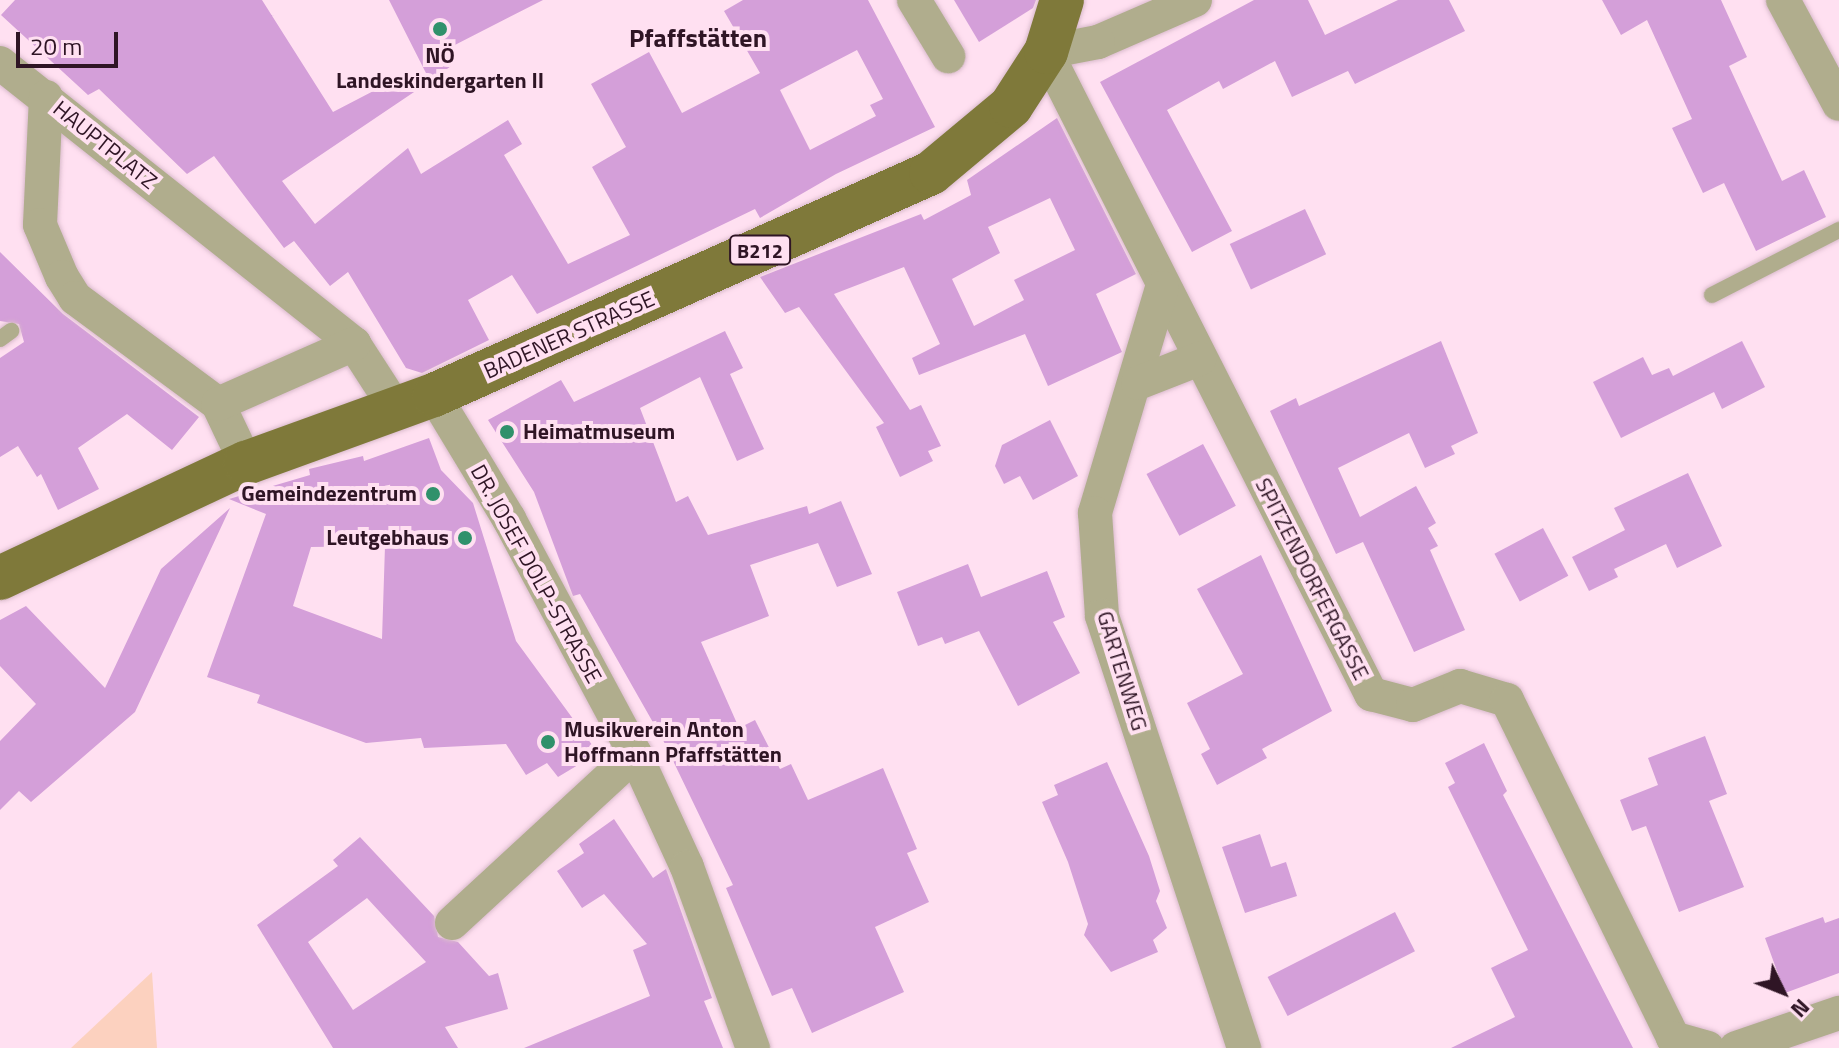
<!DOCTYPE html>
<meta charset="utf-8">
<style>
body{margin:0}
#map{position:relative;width:1839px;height:1048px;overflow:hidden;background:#ffe0f1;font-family:"Titillium Web",sans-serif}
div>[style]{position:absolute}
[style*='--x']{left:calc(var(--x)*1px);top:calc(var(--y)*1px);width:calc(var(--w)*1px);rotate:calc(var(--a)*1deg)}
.green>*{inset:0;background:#fcd1bf}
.building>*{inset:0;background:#d49fd9;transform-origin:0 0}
.roads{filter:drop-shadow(0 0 2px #dabbcc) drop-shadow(0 0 2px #dabbcc)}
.service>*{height:16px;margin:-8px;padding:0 8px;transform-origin:8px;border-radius:8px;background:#b0ad8d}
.minor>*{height:34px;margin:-17px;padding:0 17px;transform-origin:17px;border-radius:17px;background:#b0ad8d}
.primary>*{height:44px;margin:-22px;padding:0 22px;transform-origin:22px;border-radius:22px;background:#7f793a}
.dots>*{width:22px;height:22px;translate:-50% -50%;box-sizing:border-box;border:4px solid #ffe0f1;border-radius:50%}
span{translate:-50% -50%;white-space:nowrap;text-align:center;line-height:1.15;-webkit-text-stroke:8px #ffe0f1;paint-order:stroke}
.shield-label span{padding:2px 6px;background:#ffe0f1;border:2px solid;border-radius:6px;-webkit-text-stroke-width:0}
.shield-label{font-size:20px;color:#2f1525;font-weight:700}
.poi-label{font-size:22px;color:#2f1525;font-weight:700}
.left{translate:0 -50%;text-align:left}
.right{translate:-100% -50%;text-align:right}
.street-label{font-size:22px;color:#2f1525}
.quarter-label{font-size:26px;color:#2f1525;font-weight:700}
.north{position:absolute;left:1743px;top:952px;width:80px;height:80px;-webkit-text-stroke:6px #ffe0f1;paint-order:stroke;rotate:133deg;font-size:22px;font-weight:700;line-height:32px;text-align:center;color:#2f1525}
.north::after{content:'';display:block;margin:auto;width:28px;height:36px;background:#2f1525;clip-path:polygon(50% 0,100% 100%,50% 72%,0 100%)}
.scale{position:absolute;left:16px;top:32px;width:102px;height:36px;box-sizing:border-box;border:4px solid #2f1525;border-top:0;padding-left:10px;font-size:24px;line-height:28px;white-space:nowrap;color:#2f1525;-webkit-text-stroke:6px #ffe0f1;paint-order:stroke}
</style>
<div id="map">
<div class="green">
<div style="clip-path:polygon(152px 972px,157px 1048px,71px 1048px)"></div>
</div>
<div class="building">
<div style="clip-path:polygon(evenodd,15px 0,262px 0,333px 112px,410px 72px,420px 88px,282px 181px,315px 224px,408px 148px,421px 174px,508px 120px,522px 144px,504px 155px,568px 264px,630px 235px,592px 167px,626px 147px,591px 84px,649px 52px,682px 113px,760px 73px,724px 11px,743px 0,868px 0,935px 127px,836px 174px,760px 218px,755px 209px,537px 314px,512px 275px,468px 300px,489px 340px,422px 373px,406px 368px,348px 272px,330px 286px,294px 241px,284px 248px,214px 156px,187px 174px,99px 89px,88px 95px,1px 15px,15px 0,857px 50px,883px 99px,870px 105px,876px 116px,810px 150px,780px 90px,857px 50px)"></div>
<div style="clip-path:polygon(389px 0,543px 0,447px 49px,454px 64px,430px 81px)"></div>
<div style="clip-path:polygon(954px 0,1036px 0,1033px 8px,979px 42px)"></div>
<div style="clip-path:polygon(1254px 0,1308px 0,1325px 35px,1398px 0,1449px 0,1465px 31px,1355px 84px,1348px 71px,1292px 97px,1275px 61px,1223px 89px,1219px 81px,1167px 110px,1232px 231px,1192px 252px,1100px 82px)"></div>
<div style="clip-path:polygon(1602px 0,1721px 0,1747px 57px,1729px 66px,1782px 181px,1804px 170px,1826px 217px,1756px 251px,1724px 183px,1703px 193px,1672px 128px,1692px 119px,1647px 20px,1621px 35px)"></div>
<div style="clip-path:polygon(evenodd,1057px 118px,1136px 274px,1096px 294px,1122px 352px,1048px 386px,1025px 334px,919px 375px,912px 358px,940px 344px,904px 267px,834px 294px,910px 410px,921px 405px,941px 446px,928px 451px,933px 461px,900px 477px,876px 427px,884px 423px,799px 307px,785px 313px,760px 277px,921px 214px,924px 220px,971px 195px,967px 180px,1057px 118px,1050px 198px,1075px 250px,1014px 280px,1024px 300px,974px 326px,952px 279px,1000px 253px,988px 227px,1050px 198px)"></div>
<div style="left:1305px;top:209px;width:50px;height:83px;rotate:65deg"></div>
<div style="clip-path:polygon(0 252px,63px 314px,199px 417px,172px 450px,127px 414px,78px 448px,99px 489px,58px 510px,41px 474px,37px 477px,18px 446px,0 457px,0 358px,24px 342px,19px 324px,0 321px)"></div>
<div style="clip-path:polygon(725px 331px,743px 368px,730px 374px,764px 449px,737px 461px,700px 377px,640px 408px,676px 502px,688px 496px,708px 535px,807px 506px,809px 514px,841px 501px,872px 574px,837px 587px,818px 543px,750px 565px,769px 616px,701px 642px,739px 728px,755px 720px,780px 769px,791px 764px,808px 800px,883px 768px,917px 849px,907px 853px,929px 902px,875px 927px,904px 992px,812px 1033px,792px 988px,772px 996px,726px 888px,733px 885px,663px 740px,580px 594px,573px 596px,534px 492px,488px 420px,561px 380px,574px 402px)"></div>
<div style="clip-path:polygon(1441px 341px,1478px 433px,1451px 446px,1455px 454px,1425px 468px,1409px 433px,1338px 468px,1360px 517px,1416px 486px,1436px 523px,1428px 528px,1438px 546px,1430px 550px,1465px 630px,1414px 652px,1363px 542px,1336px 554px,1270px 411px,1296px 398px,1299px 406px)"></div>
<div style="clip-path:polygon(1742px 341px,1765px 387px,1722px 409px,1714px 392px,1621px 438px,1593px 382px,1643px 357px,1652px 375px,1669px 368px,1673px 376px)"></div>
<div style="clip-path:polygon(1050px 420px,1078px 476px,1033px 500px,1020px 476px,1004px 484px,995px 466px,1002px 445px)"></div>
<div style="clip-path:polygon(evenodd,429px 438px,441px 470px,473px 503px,516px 641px,598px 753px,558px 777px,547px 763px,526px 775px,506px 744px,424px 748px,421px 738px,366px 743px,257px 703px,260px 695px,207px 677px,266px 514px,229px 499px,310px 475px,309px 469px,363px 456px,364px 461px,429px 438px,385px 546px,382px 639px,293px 606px,311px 547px,385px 546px)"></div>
<div style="left:1203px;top:444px;width:70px;height:64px;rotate:62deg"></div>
<div style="clip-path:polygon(1688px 473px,1722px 546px,1677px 568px,1666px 544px,1614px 569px,1618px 577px,1589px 591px,1572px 557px,1625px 530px,1614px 508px)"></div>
<div style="clip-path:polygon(230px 508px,135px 712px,31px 802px,19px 791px,0 810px,0 741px,36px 704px,0 666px,0 620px,26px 606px,105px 688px,161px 569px)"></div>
<div style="left:1543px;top:528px;width:54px;height:55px;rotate:62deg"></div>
<div style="clip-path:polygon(1261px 555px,1332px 711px,1262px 749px,1267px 758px,1217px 785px,1201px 754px,1210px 749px,1187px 703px,1243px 674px,1197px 589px)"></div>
<div style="clip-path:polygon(968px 564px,981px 597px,1047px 571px,1065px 617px,1053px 622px,1080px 673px,1018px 706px,979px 631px,945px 644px,942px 637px,918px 646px,897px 592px)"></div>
<div style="clip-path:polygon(1705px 736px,1727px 794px,1709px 801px,1744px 887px,1679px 912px,1646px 826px,1632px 831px,1620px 800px,1658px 785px,1648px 758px)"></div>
<div style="clip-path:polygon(1484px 743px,1507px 791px,1503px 795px,1633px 1048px,1451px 1048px,1515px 1017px,1491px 968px,1528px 950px,1448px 787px,1455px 783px,1445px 763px)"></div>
<div style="clip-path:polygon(1107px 762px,1149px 856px,1160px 891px,1156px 901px,1167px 928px,1153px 940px,1158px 952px,1111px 972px,1084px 935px,1088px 924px,1068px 862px,1042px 802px,1058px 795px,1054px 785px)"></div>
<div style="clip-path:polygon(614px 819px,653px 878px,666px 869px,712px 998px,704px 1001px,723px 1048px,524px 1048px,650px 996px,633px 950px,647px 944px,604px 894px,582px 908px,557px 871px,584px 853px,579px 844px)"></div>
<div style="clip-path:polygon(1260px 834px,1271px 867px,1286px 862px,1297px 896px,1245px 913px,1222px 847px)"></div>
<div style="clip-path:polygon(evenodd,360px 837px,434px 916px,438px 937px,458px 942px,489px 976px,498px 973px,508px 1009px,445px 1027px,458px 1048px,333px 1048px,257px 925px,338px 866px,333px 860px,360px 837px,367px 898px,426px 962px,353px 1010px,308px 942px,367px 898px)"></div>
<div style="left:1395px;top:912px;width:44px;height:143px;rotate:63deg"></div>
<div style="clip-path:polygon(1823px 917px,1825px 923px,1839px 918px,1839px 973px,1785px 993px,1765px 938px)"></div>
</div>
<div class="roads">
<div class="service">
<div style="--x:1712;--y:295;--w:143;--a:-27.1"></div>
<div style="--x:0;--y:339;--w:14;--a:-36"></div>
</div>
<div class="minor">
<div style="--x:914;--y:0;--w:66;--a:58.7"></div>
<div style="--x:1195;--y:0;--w:106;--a:156.6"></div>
<div style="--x:1098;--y:42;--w:53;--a:169.1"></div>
<div style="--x:1046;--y:52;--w:720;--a:63.15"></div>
<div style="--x:1371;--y:694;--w:43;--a:14.7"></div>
<div style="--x:1413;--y:705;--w:51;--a:-22"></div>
<div style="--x:1460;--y:686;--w:49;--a:16.6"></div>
<div style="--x:1507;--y:700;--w:377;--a:63.8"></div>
<div style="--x:1673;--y:1038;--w:36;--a:16"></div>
<div style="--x:1783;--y:0;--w:118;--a:61.7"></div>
<div style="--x:0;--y:63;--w:452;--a:38.4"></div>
<div style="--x:354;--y:344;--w:77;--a:57.1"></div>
<div style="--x:46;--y:97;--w:128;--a:92.7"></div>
<div style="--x:40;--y:225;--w:56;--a:67.1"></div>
<div style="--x:62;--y:277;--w:25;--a:58"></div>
<div style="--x:75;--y:298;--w:178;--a:36.5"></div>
<div style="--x:218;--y:404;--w:65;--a:64.6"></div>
<div style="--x:1162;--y:288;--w:235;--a:106.6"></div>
<div style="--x:1095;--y:513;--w:103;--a:86.1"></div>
<div style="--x:1102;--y:616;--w:455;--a:71.8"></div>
<div style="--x:1138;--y:383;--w:66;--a:-21.5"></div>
<div style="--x:434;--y:395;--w:145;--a:58.8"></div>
<div style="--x:509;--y:519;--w:267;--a:61.8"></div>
<div style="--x:635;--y:754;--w:124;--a:65.3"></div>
<div style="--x:687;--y:867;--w:193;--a:70"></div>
<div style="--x:218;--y:404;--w:149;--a:-23.8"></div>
<div style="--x:452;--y:923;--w:249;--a:-42.7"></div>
<div style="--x:1736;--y:1048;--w:109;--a:-18.8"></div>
</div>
<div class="primary">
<div style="--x:0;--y:578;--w:272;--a:-25.1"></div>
<div style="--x:246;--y:463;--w:200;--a:-19.9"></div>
<div style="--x:434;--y:395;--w:544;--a:-24.07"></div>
<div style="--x:931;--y:173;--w:104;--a:-39.9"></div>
<div style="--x:1011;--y:106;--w:64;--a:-57.1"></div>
<div style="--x:1046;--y:52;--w:54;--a:-72.9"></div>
</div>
</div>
<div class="dots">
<div style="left:440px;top:29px;background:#30916b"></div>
<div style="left:507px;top:432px;background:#30916b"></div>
<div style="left:433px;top:494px;background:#30916b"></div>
<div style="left:465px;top:538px;background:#30916b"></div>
<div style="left:548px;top:742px;background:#30916b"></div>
</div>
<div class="shield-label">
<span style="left:760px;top:250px">B212</span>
</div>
<div class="poi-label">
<span style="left:440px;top:68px">NÖ<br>Landeskindergarten II</span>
<span class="left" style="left:523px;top:432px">Heimatmuseum</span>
<span class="right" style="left:417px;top:494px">Gemeindezentrum</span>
<span class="right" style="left:449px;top:538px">Leutgebhaus</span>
<span class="left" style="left:564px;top:742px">Musikverein Anton<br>Hoffmann Pfaffstätten</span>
</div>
<div class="street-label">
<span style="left:105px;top:145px;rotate:39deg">HAUPTPLATZ</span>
<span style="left:569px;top:335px;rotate:-24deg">BADENER STRASSE</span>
<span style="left:536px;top:574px;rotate:61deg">DR. JOSEF DOLP-STRASSE</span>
<span style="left:1312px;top:579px;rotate:63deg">SPITZENDORFERGASSE</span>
<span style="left:1122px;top:671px;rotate:73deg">GARTENWEG</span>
</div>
<div class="quarter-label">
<span style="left:698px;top:38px">Pfaffstätten</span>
</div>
<div class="north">N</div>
<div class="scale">20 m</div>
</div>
